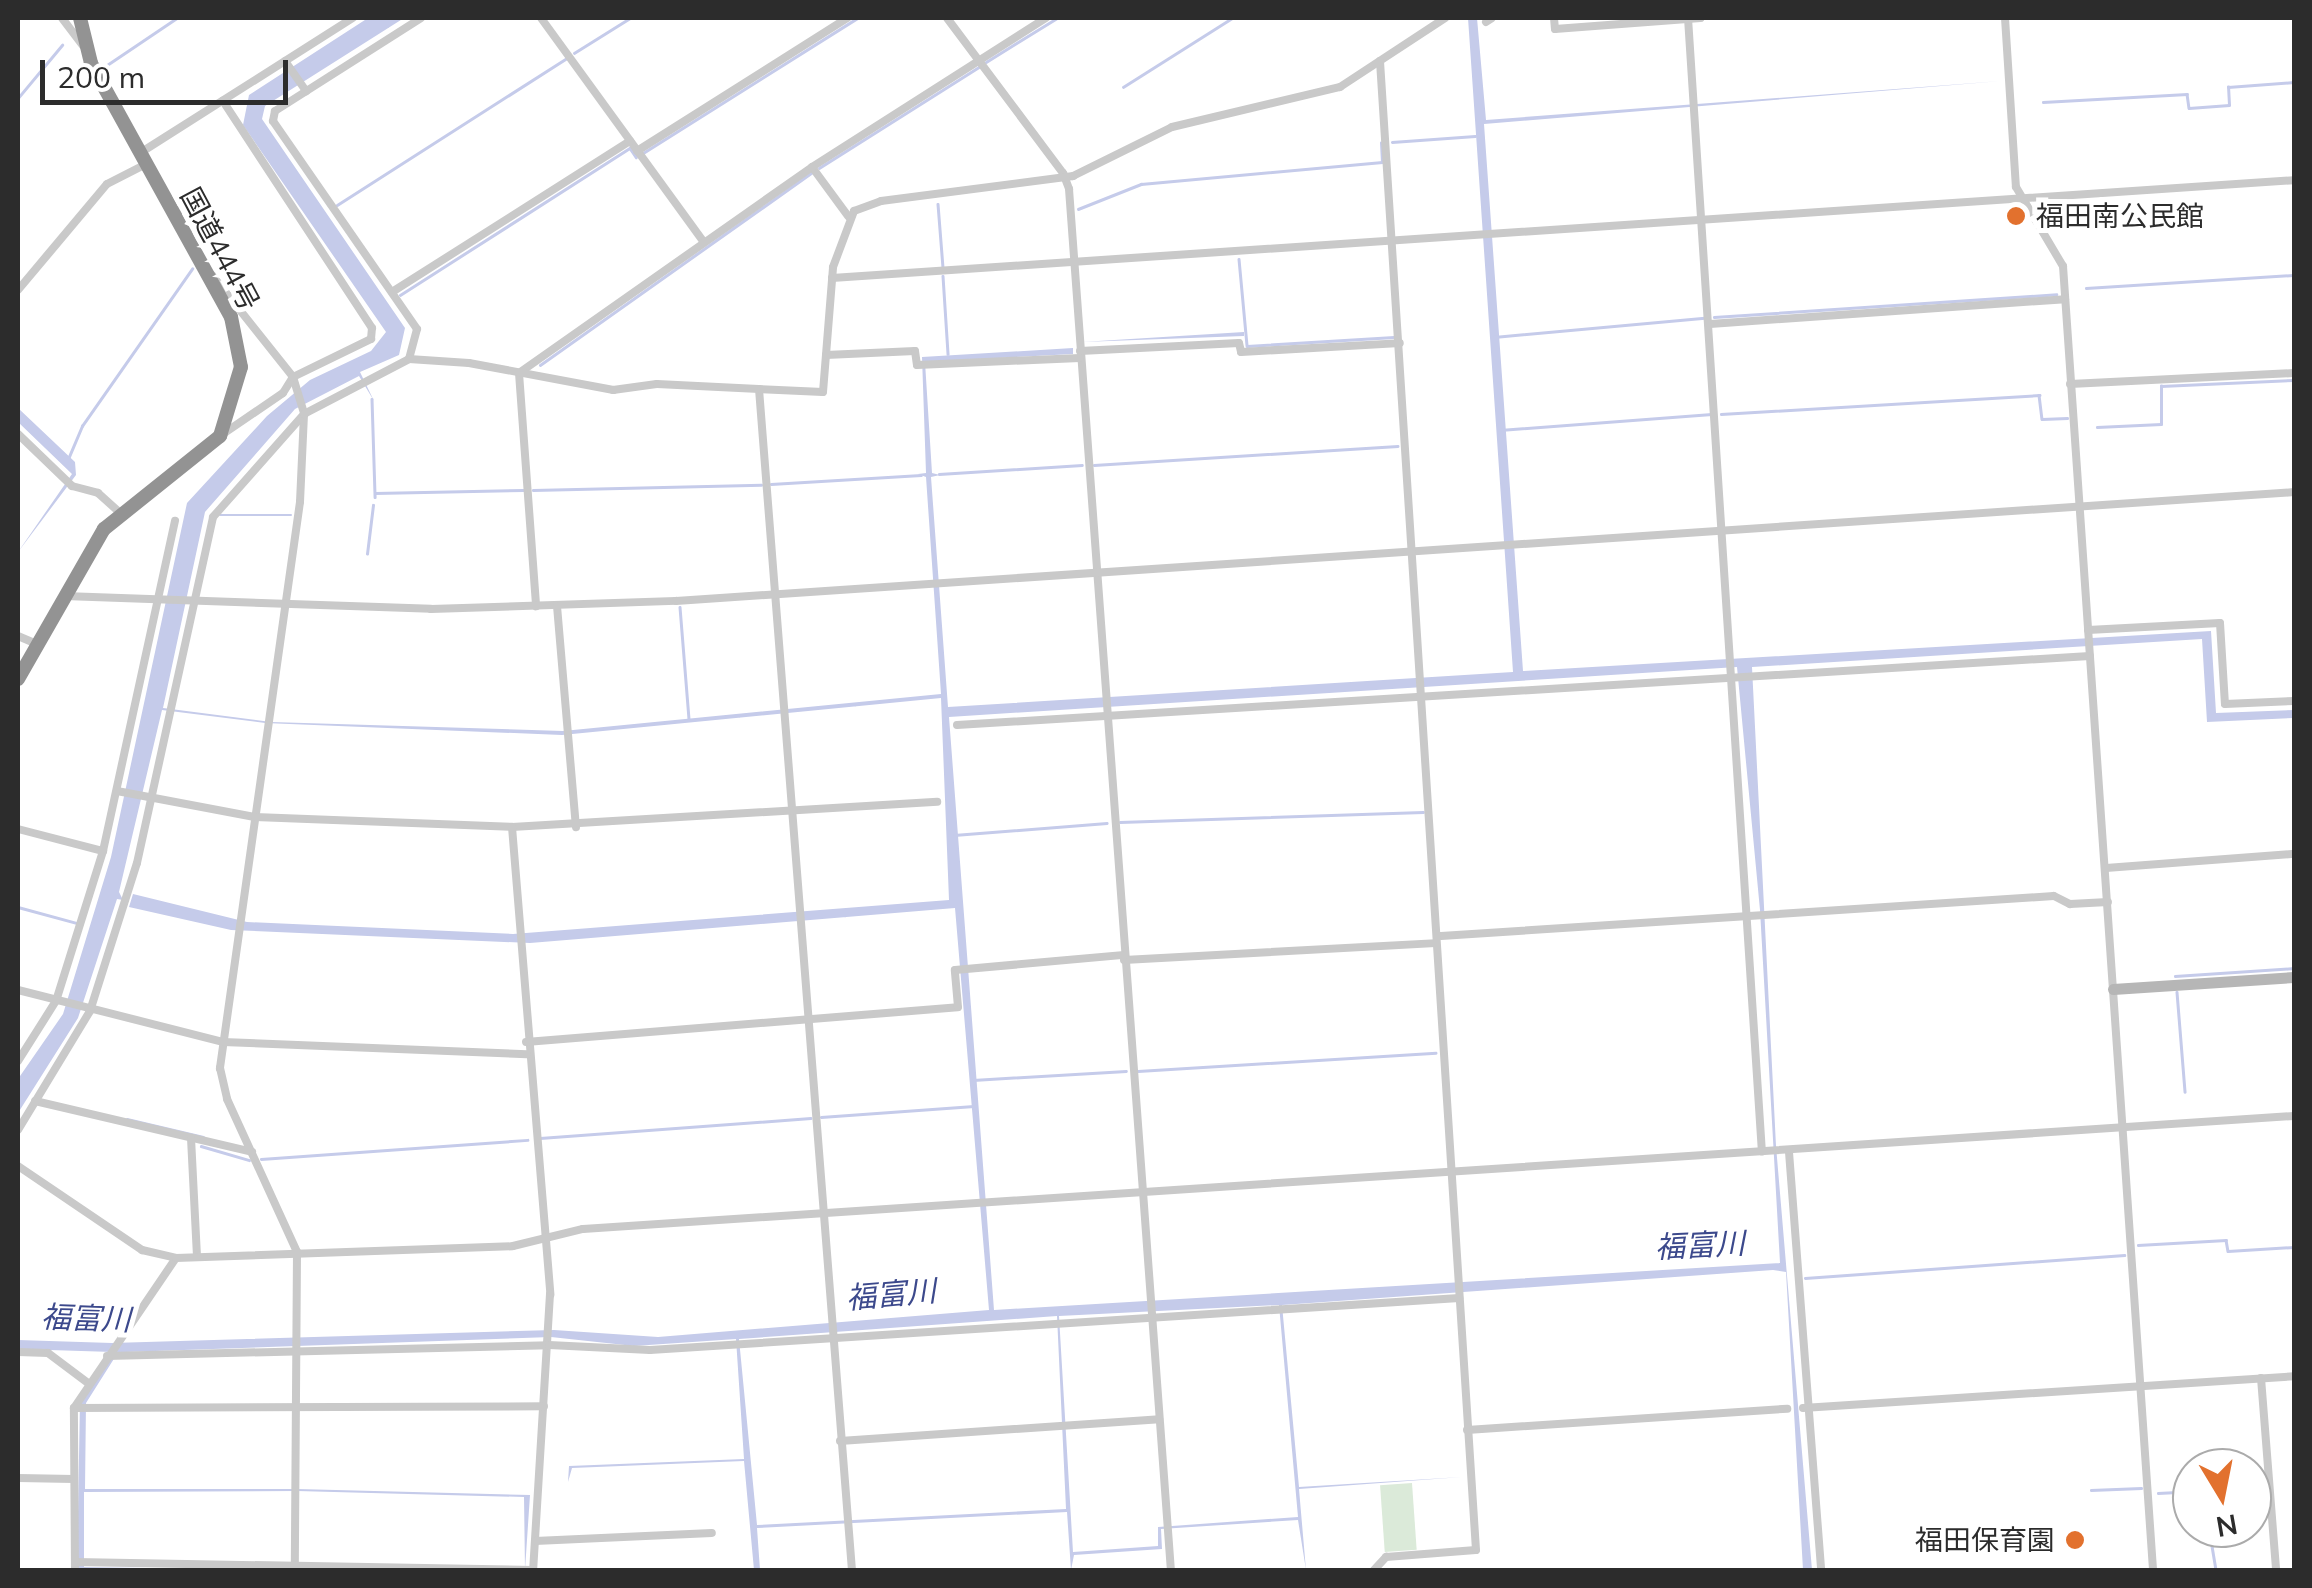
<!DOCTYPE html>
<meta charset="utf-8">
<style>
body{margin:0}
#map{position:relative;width:2312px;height:1588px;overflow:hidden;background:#fff;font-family:Mulish,"Noto Sans JP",sans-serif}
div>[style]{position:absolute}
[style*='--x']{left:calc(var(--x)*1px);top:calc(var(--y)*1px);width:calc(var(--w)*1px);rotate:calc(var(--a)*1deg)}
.green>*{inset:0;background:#dbead9;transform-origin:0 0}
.water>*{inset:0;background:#c5cbea}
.stream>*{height:2.5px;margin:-1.25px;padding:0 1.25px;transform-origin:1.25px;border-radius:1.25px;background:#c5cbea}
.street>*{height:8px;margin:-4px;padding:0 4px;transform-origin:4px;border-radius:4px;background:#c9c9c9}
.secondary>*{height:11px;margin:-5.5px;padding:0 5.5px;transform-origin:5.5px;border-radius:5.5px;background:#b6b6b6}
.highway>*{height:14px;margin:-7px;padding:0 7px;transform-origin:7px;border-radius:7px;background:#939393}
.dots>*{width:28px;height:28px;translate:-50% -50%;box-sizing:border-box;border:5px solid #fff;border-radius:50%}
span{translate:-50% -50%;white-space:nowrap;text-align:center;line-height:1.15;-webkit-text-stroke:10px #fff;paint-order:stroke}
.poi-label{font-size:28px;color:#2c2c2c}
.left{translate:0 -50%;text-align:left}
.right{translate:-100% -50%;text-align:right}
.street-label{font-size:28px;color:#2c2c2c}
.water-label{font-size:30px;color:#3c498c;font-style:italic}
.frame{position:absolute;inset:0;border:20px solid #2c2c2c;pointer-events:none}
.north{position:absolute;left:2172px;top:1448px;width:100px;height:100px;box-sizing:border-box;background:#fff;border:2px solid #ababab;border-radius:50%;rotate:170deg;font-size:28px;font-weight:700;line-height:40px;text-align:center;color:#2c2c2c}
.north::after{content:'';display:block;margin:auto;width:35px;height:45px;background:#e2712e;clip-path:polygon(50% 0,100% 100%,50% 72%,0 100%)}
.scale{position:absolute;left:40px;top:60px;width:248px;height:45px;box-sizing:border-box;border:5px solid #2c2c2c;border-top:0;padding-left:12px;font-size:30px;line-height:35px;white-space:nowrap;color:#2c2c2c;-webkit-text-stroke:8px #fff;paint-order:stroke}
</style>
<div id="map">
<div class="green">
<div style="left:1412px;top:1483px;width:67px;height:32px;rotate:86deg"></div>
</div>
<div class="water">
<div style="clip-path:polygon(evenodd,368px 18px,404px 18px,265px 106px,262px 119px,405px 328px,399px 355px,360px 372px,374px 401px,359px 376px,295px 409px,205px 512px,163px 708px,271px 722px,563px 731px,941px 694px,926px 477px,918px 474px,926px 473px,922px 357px,1073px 348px,1073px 354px,925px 362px,932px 473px,940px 475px,931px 477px,948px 707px,1513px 672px,1468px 18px,1477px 18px,1486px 120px,2001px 81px,1484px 124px,1523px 671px,2211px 631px,2216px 713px,2294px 710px,2294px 718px,2207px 722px,2202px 639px,1752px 667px,1776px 1146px,1812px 1570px,1803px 1570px,1786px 1272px,1773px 1270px,1282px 1305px,1299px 1487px,1462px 1477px,1299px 1489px,1306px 1570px,1298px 1520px,1161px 1529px,1162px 1549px,1074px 1555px,1071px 1570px,1067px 1512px,757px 1528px,760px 1570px,754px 1570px,744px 1461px,572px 1468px,568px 1482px,569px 1466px,744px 1459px,736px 1339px,634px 1346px,551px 1337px,126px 1352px,117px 1354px,86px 1403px,85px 1489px,297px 1489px,530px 1495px,525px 1570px,524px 1497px,297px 1491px,84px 1492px,84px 1567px,277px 1570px,77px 1570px,80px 1401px,113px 1352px,18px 1349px,18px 1340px,112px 1343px,554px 1330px,658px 1337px,989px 1310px,955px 908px,530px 943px,231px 930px,129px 907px,133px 894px,247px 922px,513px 934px,949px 900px,941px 698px,562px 735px,265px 723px,162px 710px,119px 892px,123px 900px,117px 899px,78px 1018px,18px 1113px,18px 1079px,63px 1014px,111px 857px,187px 503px,267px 416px,310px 380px,371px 351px,386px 332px,243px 125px,249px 95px,368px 18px,1737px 667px,1760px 910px,1780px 1263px,994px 1310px,949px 717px,1737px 667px,368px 18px,1279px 1305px,1298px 1517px,1158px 1527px,1158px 1546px,1073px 1552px,1059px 1316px,1279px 1305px,368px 18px,1057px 1316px,1066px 1509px,757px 1525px,739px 1339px,1057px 1316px)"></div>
<div style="clip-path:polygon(1244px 332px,1244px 336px,1082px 342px)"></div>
<div style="clip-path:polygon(18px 408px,75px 462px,76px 475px,18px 552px,72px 474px,18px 422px)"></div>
</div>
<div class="stream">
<div style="--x:574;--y:53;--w:66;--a:-32"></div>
<div style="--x:986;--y:62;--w:84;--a:-31.8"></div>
<div style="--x:104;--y:67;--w:88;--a:-33.9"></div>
<div style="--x:1123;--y:87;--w:129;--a:-32.3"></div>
<div style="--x:18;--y:98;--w:69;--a:-50.3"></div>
<div style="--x:2043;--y:102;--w:144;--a:-3.2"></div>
<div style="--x:2187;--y:94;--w:14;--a:82"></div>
<div style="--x:2189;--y:108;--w:40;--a:-4.3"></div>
<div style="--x:2229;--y:105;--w:18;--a:-93"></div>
<div style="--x:2228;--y:87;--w:66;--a:-4.3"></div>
<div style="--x:1392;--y:142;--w:83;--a:-4.1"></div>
<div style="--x:643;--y:153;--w:253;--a:-32.2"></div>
<div style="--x:819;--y:168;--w:189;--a:-32.3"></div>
<div style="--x:938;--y:204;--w:63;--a:85.5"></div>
<div style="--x:337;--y:205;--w:271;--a:-32.6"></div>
<div style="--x:1078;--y:209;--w:68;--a:-21.6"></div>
<div style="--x:1141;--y:184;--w:242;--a:-5.2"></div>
<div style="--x:1382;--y:162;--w:19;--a:-93"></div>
<div style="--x:1239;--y:259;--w:87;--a:84.7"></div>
<div style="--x:1247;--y:346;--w:147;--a:-3.5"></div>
<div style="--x:943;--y:276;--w:78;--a:86.3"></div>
<div style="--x:2086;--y:288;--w:208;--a:-3.6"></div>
<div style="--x:400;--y:295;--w:273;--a:-32.6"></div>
<div style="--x:630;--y:148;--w:11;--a:56"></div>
<div style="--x:1714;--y:317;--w:343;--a:-3.8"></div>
<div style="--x:1494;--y:337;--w:211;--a:-5.2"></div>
<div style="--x:540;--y:365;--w:332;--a:-35.3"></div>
<div style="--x:372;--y:399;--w:98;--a:88.2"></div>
<div style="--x:1721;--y:414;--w:319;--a:-3.4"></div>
<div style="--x:2039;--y:395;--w:24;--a:83"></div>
<div style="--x:2042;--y:419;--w:25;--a:-2"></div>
<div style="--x:2097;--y:427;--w:64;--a:-2.7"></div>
<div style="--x:2161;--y:424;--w:38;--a:-90"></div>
<div style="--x:2161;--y:386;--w:133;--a:-2.6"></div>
<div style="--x:1500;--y:430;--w:212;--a:-4.3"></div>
<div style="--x:68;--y:459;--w:36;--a:-67"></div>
<div style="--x:82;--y:426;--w:192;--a:-55"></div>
<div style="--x:1094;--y:465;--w:304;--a:-3.6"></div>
<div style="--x:939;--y:474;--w:143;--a:-3.6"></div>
<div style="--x:771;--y:484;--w:150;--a:-3.4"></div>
<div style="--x:533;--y:490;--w:228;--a:-1.3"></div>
<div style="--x:375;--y:493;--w:148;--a:-1.2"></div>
<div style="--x:220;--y:515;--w:71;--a:0"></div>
<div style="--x:367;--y:554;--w:49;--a:-83"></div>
<div style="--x:680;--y:607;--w:113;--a:85.4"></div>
<div style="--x:1120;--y:822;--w:303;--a:-1.9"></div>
<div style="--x:954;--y:835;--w:153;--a:-4.5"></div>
<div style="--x:18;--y:907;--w:61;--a:15.2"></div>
<div style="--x:2175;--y:976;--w:119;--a:-3.8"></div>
<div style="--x:2177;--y:992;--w:100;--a:85.4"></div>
<div style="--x:1138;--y:1071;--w:298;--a:-3.5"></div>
<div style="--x:973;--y:1080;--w:153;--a:-3.4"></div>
<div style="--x:821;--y:1117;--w:153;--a:-4.1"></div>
<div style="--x:127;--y:1119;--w:78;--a:13.3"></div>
<div style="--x:540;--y:1138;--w:271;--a:-4.2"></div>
<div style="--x:201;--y:1146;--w:50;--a:16.3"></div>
<div style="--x:261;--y:1159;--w:267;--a:-4.1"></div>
<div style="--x:2138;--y:1245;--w:88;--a:-3.3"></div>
<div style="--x:2226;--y:1240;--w:11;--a:80"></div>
<div style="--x:2228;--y:1251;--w:66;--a:-3.5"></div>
<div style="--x:1805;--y:1278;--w:320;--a:-4.1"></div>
<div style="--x:2091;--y:1490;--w:50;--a:-2.3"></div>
<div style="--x:2158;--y:1493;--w:34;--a:-3"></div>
<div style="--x:2209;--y:1528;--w:43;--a:80.5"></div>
</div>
<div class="street">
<div style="--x:62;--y:18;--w:35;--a:53"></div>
<div style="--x:541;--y:18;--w:277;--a:54"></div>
<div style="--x:947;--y:18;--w:194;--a:53.2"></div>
<div style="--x:1063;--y:173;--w:17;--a:69"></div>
<div style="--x:1069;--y:189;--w:1385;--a:85.78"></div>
<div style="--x:1554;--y:18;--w:11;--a:85"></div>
<div style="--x:1555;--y:29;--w:146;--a:-4.3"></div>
<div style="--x:1688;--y:18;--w:1136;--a:86.27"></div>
<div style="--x:2005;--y:18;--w:169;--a:86.3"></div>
<div style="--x:2016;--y:187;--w:92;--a:59.3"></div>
<div style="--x:2063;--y:266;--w:1307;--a:86.05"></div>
<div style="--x:1486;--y:22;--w:7;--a:-34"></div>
<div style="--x:285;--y:61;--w:37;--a:55"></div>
<div style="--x:637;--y:151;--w:249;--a:-32.3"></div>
<div style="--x:140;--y:153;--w:252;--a:-32.4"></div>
<div style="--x:812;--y:167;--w:61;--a:53.7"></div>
<div style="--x:212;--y:275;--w:130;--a:51.5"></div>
<div style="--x:293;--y:377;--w:39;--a:73"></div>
<div style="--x:304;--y:414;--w:88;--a:92.6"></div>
<div style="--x:300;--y:502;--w:572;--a:98.05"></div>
<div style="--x:220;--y:1068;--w:32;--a:77"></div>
<div style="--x:227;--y:1099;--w:168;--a:65.4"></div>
<div style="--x:297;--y:1252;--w:318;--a:90.4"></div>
<div style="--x:832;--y:278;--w:1465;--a:-3.83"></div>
<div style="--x:18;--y:290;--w:138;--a:-50"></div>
<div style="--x:107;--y:184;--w:44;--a:-27.1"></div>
<div style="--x:392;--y:292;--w:282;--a:-32.4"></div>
<div style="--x:1710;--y:324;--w:356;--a:-4"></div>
<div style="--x:1080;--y:351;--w:159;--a:-2.9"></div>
<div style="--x:1239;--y:343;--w:9;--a:77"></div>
<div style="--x:1241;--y:352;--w:159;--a:-3.2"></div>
<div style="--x:826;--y:355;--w:89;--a:-2.6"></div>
<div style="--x:915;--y:351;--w:14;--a:82"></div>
<div style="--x:917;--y:365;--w:163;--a:-2.5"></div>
<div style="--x:409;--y:359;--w:31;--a:-75"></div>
<div style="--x:417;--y:329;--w:253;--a:-124.7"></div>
<div style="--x:273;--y:121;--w:10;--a:-79"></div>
<div style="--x:275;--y:111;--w:173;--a:-32.5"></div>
<div style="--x:519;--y:373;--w:358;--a:-35.1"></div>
<div style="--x:812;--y:167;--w:277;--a:-32.5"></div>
<div style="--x:519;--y:373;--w:234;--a:85.8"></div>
<div style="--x:2070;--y:384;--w:224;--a:-2.8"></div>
<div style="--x:759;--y:389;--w:1185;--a:85.5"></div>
<div style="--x:18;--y:434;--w:75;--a:43.9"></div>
<div style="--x:72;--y:486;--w:27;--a:15"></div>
<div style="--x:98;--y:493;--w:31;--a:42"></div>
<div style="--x:220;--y:436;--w:76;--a:-34.3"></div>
<div style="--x:283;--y:393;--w:19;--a:-58"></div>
<div style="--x:293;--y:377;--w:87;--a:-26"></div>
<div style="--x:371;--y:339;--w:11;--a:-85"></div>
<div style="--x:372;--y:328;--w:272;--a:-123.3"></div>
<div style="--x:64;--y:596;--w:367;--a:2"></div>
<div style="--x:431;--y:609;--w:245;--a:-1.9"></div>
<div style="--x:676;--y:601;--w:1622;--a:-3.85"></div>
<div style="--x:557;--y:606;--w:222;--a:85.1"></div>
<div style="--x:2088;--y:630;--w:132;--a:-3"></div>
<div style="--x:2220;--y:623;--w:81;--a:86.5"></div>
<div style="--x:2225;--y:704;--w:69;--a:-2.5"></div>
<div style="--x:18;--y:636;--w:21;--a:23"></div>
<div style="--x:957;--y:725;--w:1135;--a:-3.49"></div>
<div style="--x:117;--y:791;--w:140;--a:10.7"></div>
<div style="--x:255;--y:817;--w:257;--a:2.2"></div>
<div style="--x:512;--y:827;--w:426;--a:-3.4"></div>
<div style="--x:512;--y:827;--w:469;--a:85.3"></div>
<div style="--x:550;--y:1294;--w:277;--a:93.5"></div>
<div style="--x:18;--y:829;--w:88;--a:14.5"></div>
<div style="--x:2106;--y:868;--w:189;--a:-4.3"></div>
<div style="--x:1441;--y:936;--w:614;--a:-3.73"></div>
<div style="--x:2054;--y:896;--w:18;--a:27"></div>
<div style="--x:2070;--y:904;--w:38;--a:-3"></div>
<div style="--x:1124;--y:960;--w:312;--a:-3.1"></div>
<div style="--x:18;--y:990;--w:211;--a:14.2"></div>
<div style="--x:223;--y:1042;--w:304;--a:2.3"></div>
<div style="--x:526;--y:1042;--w:433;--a:-4.6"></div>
<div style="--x:958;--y:1007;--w:37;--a:-95"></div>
<div style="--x:955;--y:970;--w:170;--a:-5.1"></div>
<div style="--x:18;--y:1061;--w:71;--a:-57.7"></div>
<div style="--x:56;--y:1001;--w:157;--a:-72.6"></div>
<div style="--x:103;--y:851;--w:338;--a:-77.7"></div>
<div style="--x:35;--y:1101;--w:223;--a:13.2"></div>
<div style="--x:18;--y:1130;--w:139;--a:-58.8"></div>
<div style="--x:90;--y:1011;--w:155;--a:-72.4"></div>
<div style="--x:137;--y:863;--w:354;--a:-77.6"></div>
<div style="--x:213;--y:517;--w:137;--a:-48.5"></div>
<div style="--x:304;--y:414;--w:119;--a:-27.6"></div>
<div style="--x:409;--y:359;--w:60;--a:3.8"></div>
<div style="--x:469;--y:363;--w:147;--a:10.6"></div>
<div style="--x:613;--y:390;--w:44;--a:-7.8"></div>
<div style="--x:657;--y:384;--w:166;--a:2.8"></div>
<div style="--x:823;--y:392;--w:125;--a:-85.4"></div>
<div style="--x:833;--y:267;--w:60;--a:-69.4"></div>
<div style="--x:854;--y:211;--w:29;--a:-20"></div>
<div style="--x:881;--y:201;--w:194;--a:-7.4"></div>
<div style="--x:1073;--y:176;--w:110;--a:-26.3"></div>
<div style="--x:1172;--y:127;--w:173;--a:-13.4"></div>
<div style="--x:1340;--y:87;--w:126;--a:-33.3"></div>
<div style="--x:191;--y:1138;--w:118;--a:87.1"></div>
<div style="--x:1789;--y:1152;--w:419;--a:85.6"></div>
<div style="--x:18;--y:1166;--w:150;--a:34.1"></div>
<div style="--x:142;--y:1250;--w:35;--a:13"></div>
<div style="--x:18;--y:1352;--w:30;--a:2"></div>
<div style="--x:48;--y:1353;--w:50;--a:36.9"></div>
<div style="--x:107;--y:1356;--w:442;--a:-1.4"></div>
<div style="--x:549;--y:1345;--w:101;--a:2.8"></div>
<div style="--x:650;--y:1350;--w:811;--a:-3.68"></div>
<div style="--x:2261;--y:1378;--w:193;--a:85.5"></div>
<div style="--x:74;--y:1408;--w:470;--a:-0.2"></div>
<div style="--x:1803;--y:1408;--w:492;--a:-3.7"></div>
<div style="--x:1467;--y:1430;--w:321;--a:-3.8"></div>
<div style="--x:840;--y:1441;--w:320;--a:-3.9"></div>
<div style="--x:18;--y:1478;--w:56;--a:1"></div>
<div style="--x:535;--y:1541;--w:177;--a:-2.6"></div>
<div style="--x:75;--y:1562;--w:458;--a:1"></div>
<div style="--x:75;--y:1570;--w:162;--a:-90.4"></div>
<div style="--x:74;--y:1408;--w:181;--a:-55.8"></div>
<div style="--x:176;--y:1258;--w:337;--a:-2"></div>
<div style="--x:513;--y:1246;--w:72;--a:-13.7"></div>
<div style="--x:583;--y:1229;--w:1715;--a:-3.78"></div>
<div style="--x:1374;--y:1570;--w:18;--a:-47"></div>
<div style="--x:1386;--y:1557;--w:90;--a:-4.4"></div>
<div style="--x:1476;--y:1550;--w:1492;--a:-93.69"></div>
</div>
<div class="secondary">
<div style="--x:2113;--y:989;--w:181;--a:-3.8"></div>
</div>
<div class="highway">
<div style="--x:18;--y:679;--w:173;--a:-60.2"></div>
<div style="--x:104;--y:529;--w:149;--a:-38.7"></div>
<div style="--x:220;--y:436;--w:72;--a:-73.1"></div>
<div style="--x:241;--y:367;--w:51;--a:-101.3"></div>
<div style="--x:231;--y:317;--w:290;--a:-118.9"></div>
<div style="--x:91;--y:63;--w:46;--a:-103.7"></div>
</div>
<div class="dots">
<div style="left:2016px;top:216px;background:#e2712e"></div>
<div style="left:2075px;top:1540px;background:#e2712e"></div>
</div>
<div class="poi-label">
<span class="left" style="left:2036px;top:216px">福田南公民館</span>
<span class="right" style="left:2055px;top:1540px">福田保育園</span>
</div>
<div class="street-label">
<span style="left:220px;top:249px;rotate:62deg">国道444号</span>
</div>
<div class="water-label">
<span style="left:1700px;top:1245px;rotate:-3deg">福富川</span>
<span style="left:891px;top:1294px;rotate:-5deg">福富川</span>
<span style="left:86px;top:1318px;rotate:2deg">福富川</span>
</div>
<div class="frame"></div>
<div class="north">N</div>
<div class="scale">200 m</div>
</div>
